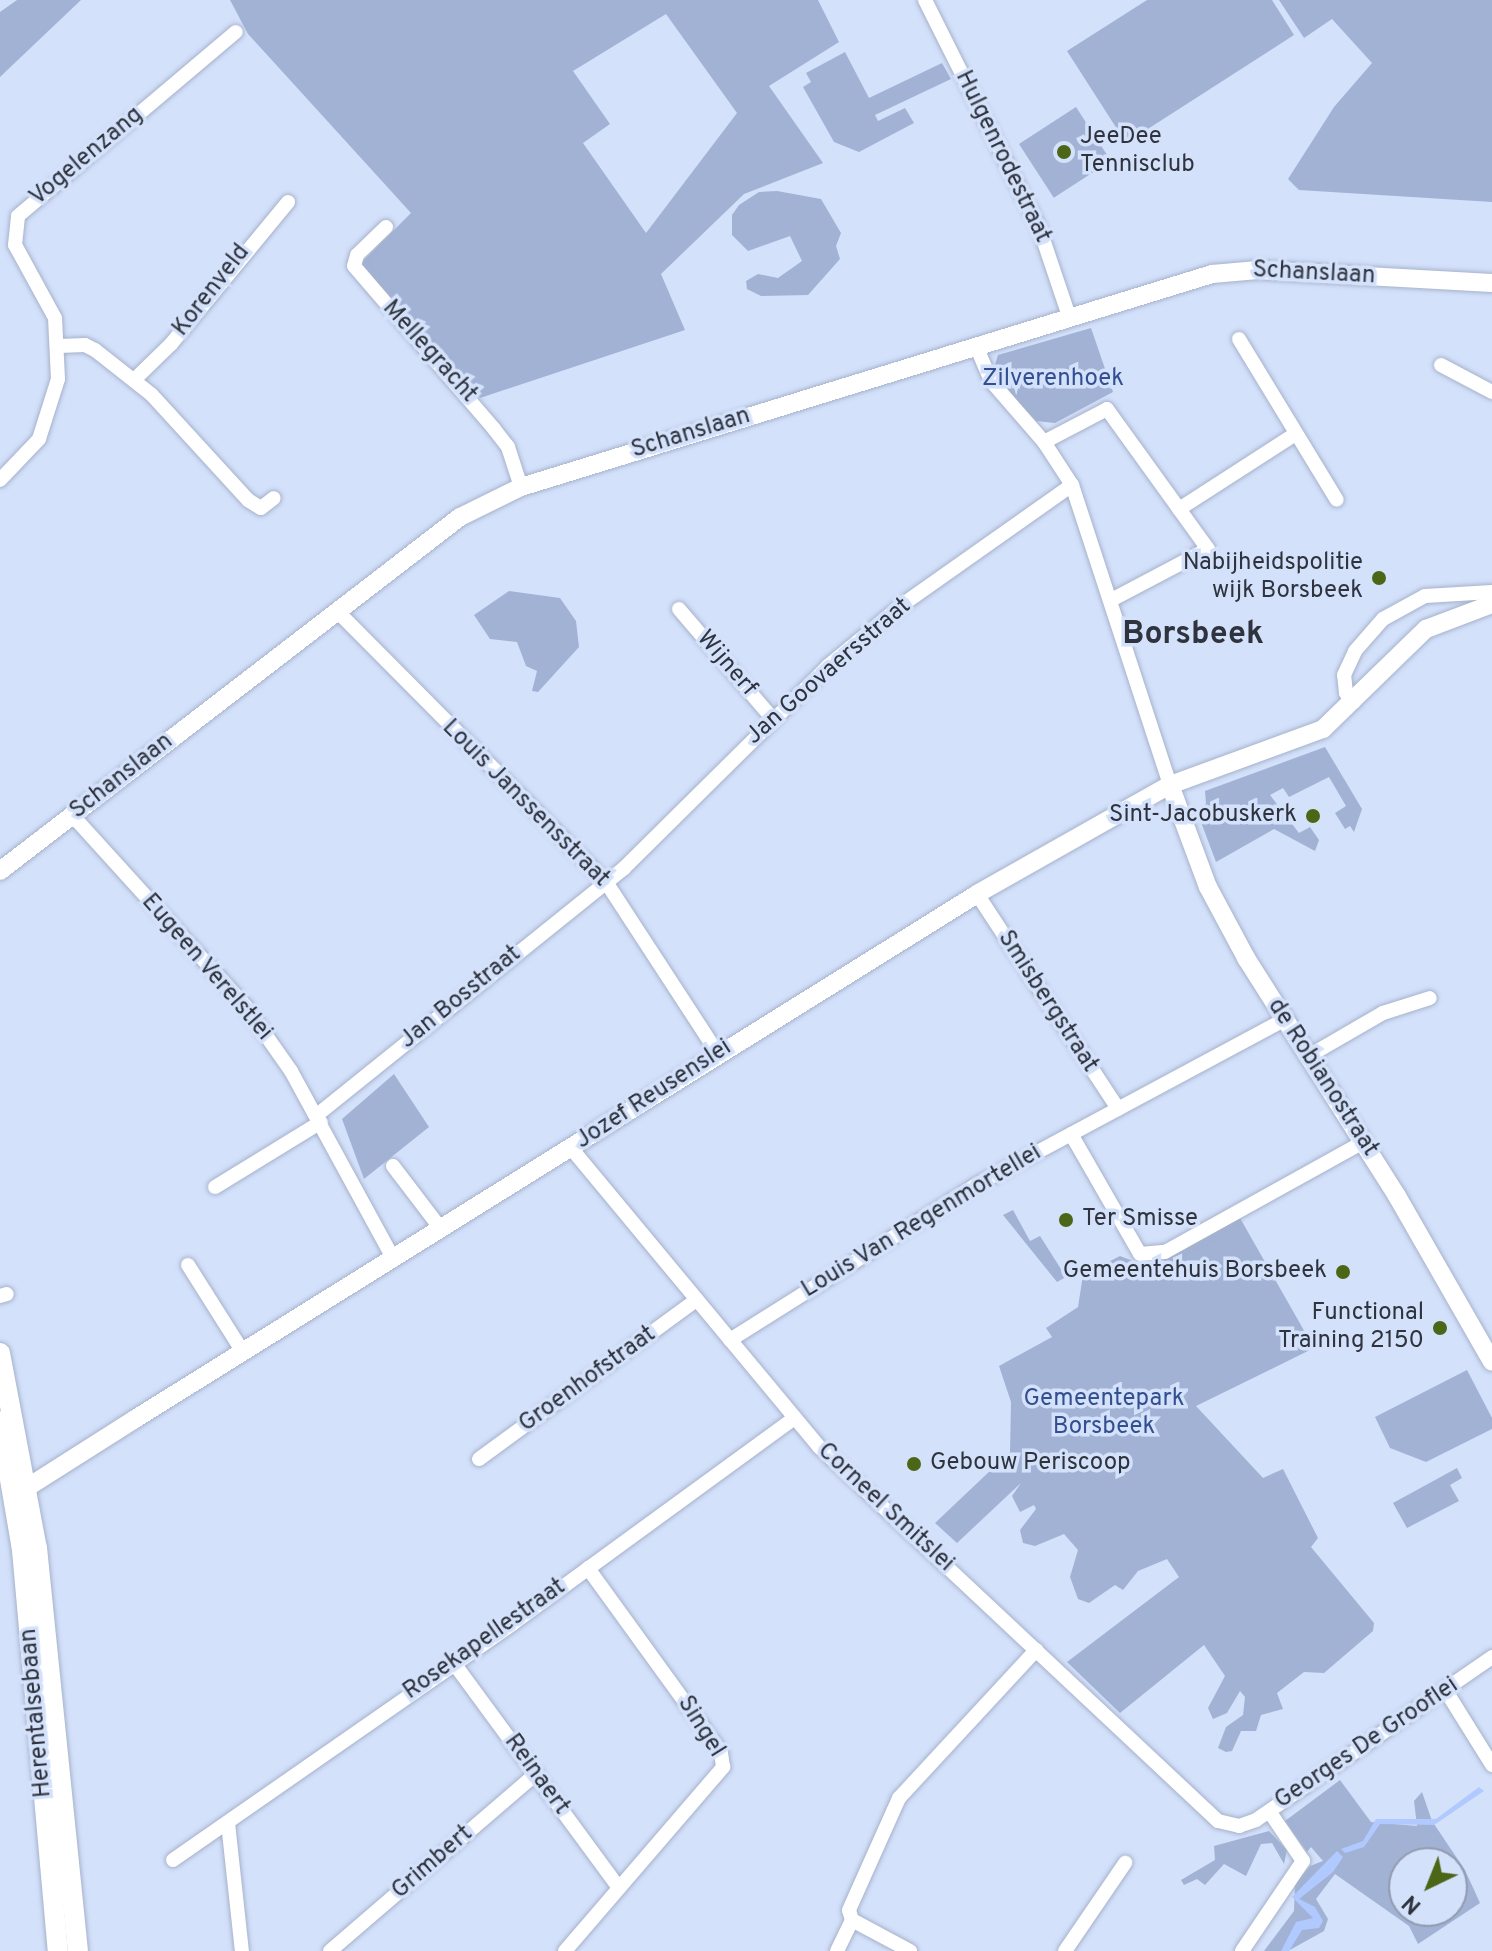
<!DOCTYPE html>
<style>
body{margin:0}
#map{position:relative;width:1492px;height:1951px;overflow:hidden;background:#d4e1fb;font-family:Overpass,sans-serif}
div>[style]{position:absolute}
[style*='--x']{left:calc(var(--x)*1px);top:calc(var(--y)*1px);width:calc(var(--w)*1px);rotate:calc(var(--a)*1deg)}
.green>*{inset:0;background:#a1b2d5;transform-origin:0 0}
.water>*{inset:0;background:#b0c9ff}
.roads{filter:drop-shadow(0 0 2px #a6b2cb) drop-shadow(0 0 2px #a6b2cb)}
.minor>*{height:14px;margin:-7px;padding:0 7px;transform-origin:7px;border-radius:7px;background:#fff}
.tertiary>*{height:18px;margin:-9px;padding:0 9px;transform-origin:9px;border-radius:9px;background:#fff}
.secondary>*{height:20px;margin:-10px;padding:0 10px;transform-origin:10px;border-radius:10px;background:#fff}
.dots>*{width:22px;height:22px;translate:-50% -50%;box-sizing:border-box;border:4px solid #d4e1fb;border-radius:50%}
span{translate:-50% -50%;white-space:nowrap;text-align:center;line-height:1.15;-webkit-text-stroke:7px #d4e1fb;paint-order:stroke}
.poi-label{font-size:24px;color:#2e333d}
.left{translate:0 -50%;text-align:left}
.right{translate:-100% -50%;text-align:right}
.street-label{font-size:24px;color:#2e333d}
.park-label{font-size:24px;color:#344f90}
.district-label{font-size:32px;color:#2e333d;font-weight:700}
.north{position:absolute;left:1388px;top:1847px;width:80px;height:80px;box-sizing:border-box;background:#d4e1fb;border:2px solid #929baf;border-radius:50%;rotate:223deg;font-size:22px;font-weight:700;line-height:32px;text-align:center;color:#2e333d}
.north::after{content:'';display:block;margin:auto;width:28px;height:36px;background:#4c6617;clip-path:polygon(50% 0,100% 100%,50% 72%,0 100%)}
</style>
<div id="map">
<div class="green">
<div style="clip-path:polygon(17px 0,81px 0,0 77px,0 12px)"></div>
<div style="clip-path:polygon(evenodd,230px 0,818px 0,839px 42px,769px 86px,823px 163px,744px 194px,661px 274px,685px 330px,480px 398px,360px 264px,411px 213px,248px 34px,230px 0,666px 14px,737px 113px,646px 233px,583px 143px,610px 124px,573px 71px,666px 14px)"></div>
<div style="clip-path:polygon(1147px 0,1272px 0,1294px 35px,1126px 143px,1067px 51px)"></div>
<div style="clip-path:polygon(1279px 0,1492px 0,1492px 202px,1299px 190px,1288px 179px,1334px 107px,1372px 63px,1332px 19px,1304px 38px)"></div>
<div style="clip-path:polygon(845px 52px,869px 98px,942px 63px,951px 79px,875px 115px,878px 121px,905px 108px,914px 123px,859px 152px,834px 142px,803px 87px,811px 82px,806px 73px)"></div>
<div style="left:1076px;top:107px;width:64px;height:68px;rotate:57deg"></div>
<div style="clip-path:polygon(777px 191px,821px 199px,841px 233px,836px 246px,840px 259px,808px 295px,761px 296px,747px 289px,746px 281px,758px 274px,778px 278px,802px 261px,790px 236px,748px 251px,732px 235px,732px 215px,739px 205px,759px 192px)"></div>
<div style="clip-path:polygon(1091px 328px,1113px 392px,1055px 423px,1036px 421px,992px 374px,998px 355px)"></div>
<div style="clip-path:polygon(509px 591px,560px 598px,576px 621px,579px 647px,538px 692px,532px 691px,537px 671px,526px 666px,517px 642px,490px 639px,474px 615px)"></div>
<div style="clip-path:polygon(1325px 747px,1362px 809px,1354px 832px,1350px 826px,1345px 829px,1335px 813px,1346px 806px,1329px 777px,1289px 797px,1283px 788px,1270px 795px,1299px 833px,1310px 827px,1319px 840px,1315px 851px,1274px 829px,1216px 862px,1196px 809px,1206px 804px,1205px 791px)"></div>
<div style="clip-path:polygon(394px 1074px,429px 1127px,364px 1179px,342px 1119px)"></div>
<div style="clip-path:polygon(1013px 1210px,1030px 1241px,1040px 1236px,1066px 1277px,1057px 1282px,1003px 1215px)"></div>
<div style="clip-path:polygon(1240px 1218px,1314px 1348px,1196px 1406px,1263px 1478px,1283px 1469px,1318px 1538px,1311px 1547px,1374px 1623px,1373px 1631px,1324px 1673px,1304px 1672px,1277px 1693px,1283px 1709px,1261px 1715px,1256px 1731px,1241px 1731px,1232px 1751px,1226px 1752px,1218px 1748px,1226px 1727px,1243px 1715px,1245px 1697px,1240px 1691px,1227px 1713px,1213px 1719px,1208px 1708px,1225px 1676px,1204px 1645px,1120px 1713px,1067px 1662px,1179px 1577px,1167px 1559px,1138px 1571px,1123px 1590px,1115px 1585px,1089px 1603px,1078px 1599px,1070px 1577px,1078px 1550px,1064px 1534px,1035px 1546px,1023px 1543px,1020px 1530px,1036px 1509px,1034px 1505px,1020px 1512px,1012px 1496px,1021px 1483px,957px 1543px,935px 1523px,1010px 1452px,1011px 1402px,999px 1366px,1052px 1337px,1046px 1328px,1078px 1307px,1083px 1275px,1120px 1256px,1141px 1264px,1163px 1260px)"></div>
<div style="clip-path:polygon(1467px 1370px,1492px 1418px,1492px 1429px,1426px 1462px,1390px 1448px,1375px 1417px)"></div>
<div style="clip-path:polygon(1457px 1468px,1462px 1478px,1450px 1485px,1459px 1501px,1407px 1528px,1393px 1503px)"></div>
<div style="clip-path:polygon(evenodd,1340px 1780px,1371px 1822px,1417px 1826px,1414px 1801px,1422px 1792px,1432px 1821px,1465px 1870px,1480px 1903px,1418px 1944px,1409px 1926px,1335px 1874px,1316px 1899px,1328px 1919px,1324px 1931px,1288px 1951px,1264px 1951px,1294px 1911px,1295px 1884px,1310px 1866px,1323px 1861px,1311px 1847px,1307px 1852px,1285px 1821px,1340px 1780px,1404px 1863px,1452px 1863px,1452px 1911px,1404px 1911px,1404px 1863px)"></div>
<div style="clip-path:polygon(1269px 1831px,1287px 1850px,1284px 1864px,1272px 1843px,1261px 1844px,1246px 1876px,1224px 1864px,1205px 1885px,1197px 1879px,1184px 1885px,1181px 1880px,1215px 1860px,1214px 1846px)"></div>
</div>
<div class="water">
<div style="clip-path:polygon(1479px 1787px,1484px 1791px,1434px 1825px,1380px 1824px,1364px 1847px,1345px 1853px,1341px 1849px,1363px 1841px,1376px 1819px,1436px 1819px)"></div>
<div style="clip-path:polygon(1337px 1851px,1343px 1857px,1333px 1872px,1299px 1899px,1315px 1907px,1323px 1921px,1319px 1928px,1302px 1930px,1289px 1951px,1281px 1951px,1296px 1922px,1313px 1918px,1292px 1897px)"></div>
</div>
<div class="roads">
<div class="minor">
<div style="--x:925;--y:0;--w:257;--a:63.4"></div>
<div style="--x:1040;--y:230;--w:94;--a:71.4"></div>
<div style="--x:386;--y:227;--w:40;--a:136"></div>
<div style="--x:357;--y:255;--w:11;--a:105"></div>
<div style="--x:354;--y:266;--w:215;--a:49.3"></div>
<div style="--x:494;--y:429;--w:23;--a:52"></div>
<div style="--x:508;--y:447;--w:42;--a:72"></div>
<div style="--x:1239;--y:339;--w:188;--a:58.7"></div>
<div style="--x:59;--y:346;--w:26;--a:-2"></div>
<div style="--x:85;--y:345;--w:11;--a:27"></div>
<div style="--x:95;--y:350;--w:71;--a:38.2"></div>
<div style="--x:151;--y:394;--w:144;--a:47.5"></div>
<div style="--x:248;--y:500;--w:15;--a:32"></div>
<div style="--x:261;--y:508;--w:16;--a:-38"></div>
<div style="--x:977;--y:348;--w:36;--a:67"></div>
<div style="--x:991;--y:381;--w:81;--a:49"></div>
<div style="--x:1044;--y:442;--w:51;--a:56.9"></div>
<div style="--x:1072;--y:485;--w:316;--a:71.9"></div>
<div style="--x:1441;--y:365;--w:58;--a:27.9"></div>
<div style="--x:134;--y:380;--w:52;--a:-44.2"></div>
<div style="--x:171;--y:344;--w:184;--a:-50.5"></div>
<div style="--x:1044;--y:442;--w:71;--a:-27.6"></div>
<div style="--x:1107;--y:409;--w:173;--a:54.2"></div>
<div style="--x:1208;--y:549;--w:107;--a:152.2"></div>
<div style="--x:0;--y:480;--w:57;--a:-46.4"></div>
<div style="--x:39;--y:439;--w:63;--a:-72.4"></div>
<div style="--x:58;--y:379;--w:61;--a:-92.8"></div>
<div style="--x:55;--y:318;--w:83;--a:-118.7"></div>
<div style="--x:15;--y:245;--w:29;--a:-84"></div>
<div style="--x:18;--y:216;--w:285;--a:-40.2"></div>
<div style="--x:1179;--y:509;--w:137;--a:-32.8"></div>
<div style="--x:679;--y:609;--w:145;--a:49.5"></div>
<div style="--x:337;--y:611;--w:382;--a:45.2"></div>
<div style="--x:606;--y:882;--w:205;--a:56.9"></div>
<div style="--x:1354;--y:702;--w:12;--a:-132"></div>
<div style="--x:1346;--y:693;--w:18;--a:-96"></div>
<div style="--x:1344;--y:675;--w:26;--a:-65"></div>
<div style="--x:1355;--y:651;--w:43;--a:-48.8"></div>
<div style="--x:1383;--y:619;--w:48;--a:-28.7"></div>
<div style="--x:1425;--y:596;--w:67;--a:-3.4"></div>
<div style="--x:72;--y:815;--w:259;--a:47.8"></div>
<div style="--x:246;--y:1007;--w:78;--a:54.9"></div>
<div style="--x:291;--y:1071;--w:213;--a:61.4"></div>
<div style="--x:977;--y:894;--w:257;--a:56.7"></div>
<div style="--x:1307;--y:1057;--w:88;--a:-30.1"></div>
<div style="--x:1383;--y:1013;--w:49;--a:-17.7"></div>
<div style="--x:317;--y:1115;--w:394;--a:-38.8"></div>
<div style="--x:624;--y:868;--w:287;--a:-44.7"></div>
<div style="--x:828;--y:666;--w:96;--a:-39.5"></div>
<div style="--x:902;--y:605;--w:208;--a:-35.2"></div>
<div style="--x:1071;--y:1134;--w:138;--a:60.1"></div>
<div style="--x:1140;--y:1254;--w:25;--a:-5"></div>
<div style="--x:1165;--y:1252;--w:225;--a:-29"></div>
<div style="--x:571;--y:1148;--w:388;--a:50.3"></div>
<div style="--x:819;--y:1447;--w:547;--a:43.15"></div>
<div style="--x:1218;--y:1821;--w:22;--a:13"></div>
<div style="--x:1239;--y:1826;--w:18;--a:-19"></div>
<div style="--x:1256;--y:1820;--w:287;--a:-34.6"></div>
<div style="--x:393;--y:1166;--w:79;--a:52.7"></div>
<div style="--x:215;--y:1187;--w:124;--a:-31.5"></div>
<div style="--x:188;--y:1265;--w:103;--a:57.7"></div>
<div style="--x:0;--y:1296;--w:7;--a:-16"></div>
<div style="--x:730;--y:1340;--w:291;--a:-32.2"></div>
<div style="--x:976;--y:1185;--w:349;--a:-28.2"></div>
<div style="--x:479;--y:1459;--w:269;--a:-36.2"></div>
<div style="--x:453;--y:1662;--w:280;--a:53.7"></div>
<div style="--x:1446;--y:1691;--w:87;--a:58.1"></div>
<div style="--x:228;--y:1823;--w:129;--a:83.8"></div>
<div style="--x:173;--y:1860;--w:413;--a:-34.8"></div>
<div style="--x:512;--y:1624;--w:349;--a:-36.1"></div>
<div style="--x:852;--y:1920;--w:66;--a:28.1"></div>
<div style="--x:330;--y:1951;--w:272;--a:-40.7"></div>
<div style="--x:565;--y:1951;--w:243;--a:-49.3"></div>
<div style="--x:723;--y:1767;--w:15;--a:-98"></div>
<div style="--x:721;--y:1752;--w:227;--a:-125.9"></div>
<div style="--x:837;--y:1951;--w:34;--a:-64"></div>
<div style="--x:852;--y:1920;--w:10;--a:-107"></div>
<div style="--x:849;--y:1910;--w:123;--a:-65.9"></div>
<div style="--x:899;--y:1798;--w:202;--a:-47.2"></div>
<div style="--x:1065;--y:1951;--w:107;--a:-55.7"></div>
<div style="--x:1242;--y:1951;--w:109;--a:-55.9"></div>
<div style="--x:1303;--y:1861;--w:60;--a:-124.2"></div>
</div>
<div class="tertiary">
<div style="--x:1170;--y:785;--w:109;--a:69.6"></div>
<div style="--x:1208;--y:887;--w:81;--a:61.8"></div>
<div style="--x:1246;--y:958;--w:282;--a:57.6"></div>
<div style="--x:1397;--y:1196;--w:191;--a:60.2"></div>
<div style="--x:0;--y:871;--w:580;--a:-37.58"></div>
<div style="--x:460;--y:517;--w:68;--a:-26.2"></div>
<div style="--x:521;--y:487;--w:723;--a:-17.13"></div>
<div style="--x:1212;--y:274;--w:46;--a:-5"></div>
<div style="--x:1258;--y:270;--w:234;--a:3.2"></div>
<div style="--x:21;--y:1502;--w:17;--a:-65"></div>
<div style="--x:28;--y:1487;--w:127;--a:-32.4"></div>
<div style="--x:135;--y:1419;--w:992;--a:-31.94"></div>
<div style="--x:977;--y:894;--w:222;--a:-29.5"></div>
<div style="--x:1170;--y:785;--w:163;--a:-20.1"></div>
<div style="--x:1323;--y:729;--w:144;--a:-44.2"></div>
<div style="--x:1426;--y:629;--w:71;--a:-20.7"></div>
</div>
<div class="secondary">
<div style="--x:0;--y:1353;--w:198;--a:79.3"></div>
<div style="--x:37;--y:1548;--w:405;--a:84.2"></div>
<div style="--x:0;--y:1421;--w:131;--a:80.3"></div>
<div style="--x:22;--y:1550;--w:403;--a:84.9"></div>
</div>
</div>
<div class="dots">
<div style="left:1064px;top:152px;background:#4c6617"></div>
<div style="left:1379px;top:578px;background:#4c6617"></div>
<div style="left:1313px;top:816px;background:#4c6617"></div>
<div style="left:1066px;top:1220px;background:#4c6617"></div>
<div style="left:1343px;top:1272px;background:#4c6617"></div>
<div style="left:1440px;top:1328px;background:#4c6617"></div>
<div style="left:914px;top:1464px;background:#4c6617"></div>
</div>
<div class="poi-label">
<span class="left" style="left:1080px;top:152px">JeeDee<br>Tennisclub</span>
<span class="right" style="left:1363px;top:578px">Nabijheidspolitie<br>wijk Borsbeek</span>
<span class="right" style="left:1297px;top:816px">Sint-Jacobuskerk</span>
<span class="left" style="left:1082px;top:1220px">Ter Smisse</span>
<span class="right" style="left:1327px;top:1272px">Gemeentehuis Borsbeek</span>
<span class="right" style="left:1424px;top:1328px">Functional<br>Training 2150</span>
<span class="left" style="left:930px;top:1464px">Gebouw Periscoop</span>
</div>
<div class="street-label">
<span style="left:87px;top:157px;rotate:-40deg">Vogelenzang</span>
<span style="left:1002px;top:157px;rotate:64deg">Hulgenrodestraat</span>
<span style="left:1314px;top:274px;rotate:3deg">Schanslaan</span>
<span style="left:212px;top:291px;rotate:-52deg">Korenveld</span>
<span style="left:429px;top:352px;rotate:48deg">Mellegracht</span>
<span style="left:691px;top:434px;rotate:-17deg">Schanslaan</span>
<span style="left:726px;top:664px;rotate:49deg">Wijnerf</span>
<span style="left:829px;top:672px;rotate:-41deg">Jan Goovaersstraat</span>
<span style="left:122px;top:777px;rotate:-38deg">Schanslaan</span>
<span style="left:525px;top:804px;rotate:45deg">Louis Janssensstraat</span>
<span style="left:206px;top:968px;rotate:49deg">Eugeen Verelstlei</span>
<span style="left:461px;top:998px;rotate:-39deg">Jan Bosstraat</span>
<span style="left:1047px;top:1002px;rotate:57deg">Smisbergstraat</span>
<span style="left:1322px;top:1078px;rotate:57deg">de Robianostraat</span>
<span style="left:654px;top:1095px;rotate:-33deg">Jozef Reusenslei</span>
<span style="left:922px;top:1222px;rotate:-31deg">Louis Van Regenmortellei</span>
<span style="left:588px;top:1380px;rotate:-36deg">Groenhofstraat</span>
<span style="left:885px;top:1508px;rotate:43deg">Corneel Smitslei</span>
<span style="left:485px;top:1640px;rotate:-35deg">Rosekapellestraat</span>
<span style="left:37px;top:1713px;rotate:-95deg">Herentalsebaan</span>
<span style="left:700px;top:1727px;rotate:58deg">Singel</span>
<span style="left:1367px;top:1744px;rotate:-34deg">Georges De Grooflei</span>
<span style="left:536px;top:1775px;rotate:54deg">Reinaert</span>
<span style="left:433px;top:1863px;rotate:-41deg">Grimbert</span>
</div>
<div class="park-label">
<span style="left:1053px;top:380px">Zilverenhoek</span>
<span style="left:1104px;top:1414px">Gemeentepark<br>Borsbeek</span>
</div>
<div class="district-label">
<span style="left:1193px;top:635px">Borsbeek</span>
</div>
<div class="north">N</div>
</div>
